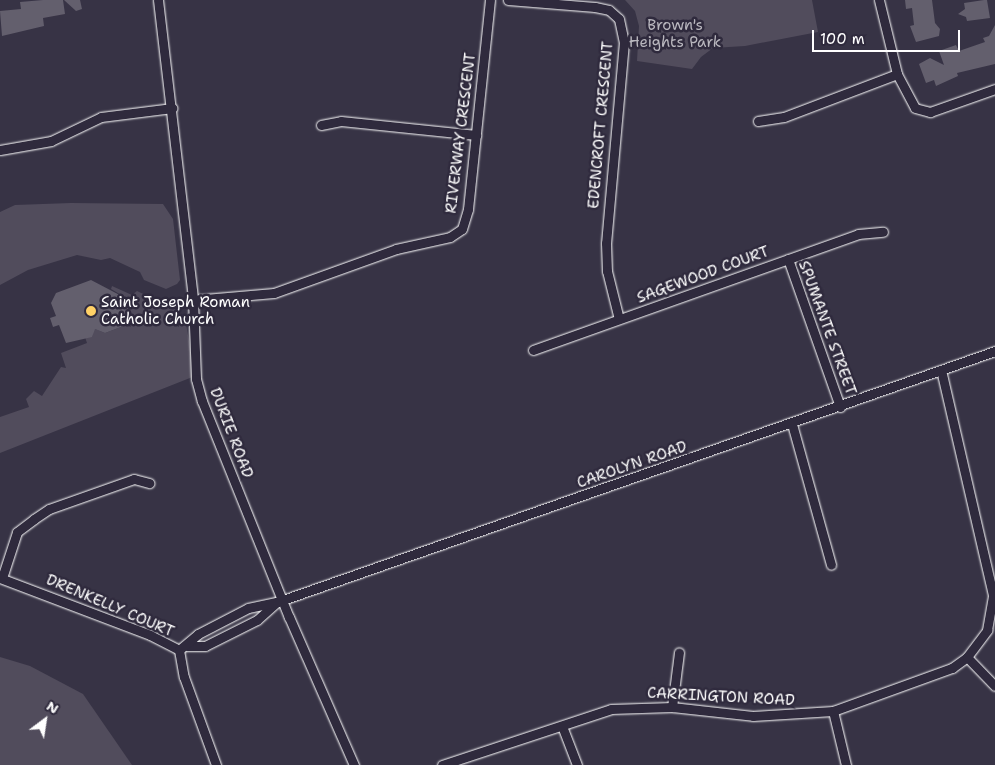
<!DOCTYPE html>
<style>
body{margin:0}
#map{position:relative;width:995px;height:765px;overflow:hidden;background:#373345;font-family:"Shantell Sans",sans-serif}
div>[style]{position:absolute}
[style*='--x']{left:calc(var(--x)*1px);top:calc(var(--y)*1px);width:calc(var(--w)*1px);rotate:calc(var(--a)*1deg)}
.green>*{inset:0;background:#514c5c}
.building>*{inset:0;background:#635f6d}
.roads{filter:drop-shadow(0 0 1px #fff) drop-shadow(0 0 1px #fff)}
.minor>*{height:9px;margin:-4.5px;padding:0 4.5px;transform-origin:4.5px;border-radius:4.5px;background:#2f2a3d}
.dots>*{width:14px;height:14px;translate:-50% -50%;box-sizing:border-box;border:2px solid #2f2a3d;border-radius:50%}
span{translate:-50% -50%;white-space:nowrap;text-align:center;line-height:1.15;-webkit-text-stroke:5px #2f2a3d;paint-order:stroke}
.park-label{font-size:15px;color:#b9b7be}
.street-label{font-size:15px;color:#fff}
.poi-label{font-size:15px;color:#fff}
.left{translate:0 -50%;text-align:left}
.north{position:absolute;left:20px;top:695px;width:50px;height:50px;-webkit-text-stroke:4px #2f2a3d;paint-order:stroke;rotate:31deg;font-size:14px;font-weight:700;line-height:20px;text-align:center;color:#fff}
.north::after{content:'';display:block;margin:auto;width:18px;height:22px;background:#fff;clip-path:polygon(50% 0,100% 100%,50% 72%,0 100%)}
.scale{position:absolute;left:812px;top:30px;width:148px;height:22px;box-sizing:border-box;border:2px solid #fff;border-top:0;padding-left:6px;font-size:15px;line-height:18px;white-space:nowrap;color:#fff;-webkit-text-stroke:4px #2f2a3d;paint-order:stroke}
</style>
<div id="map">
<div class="green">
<div style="clip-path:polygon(625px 0,812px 0,818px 32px,745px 46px,713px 48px,701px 57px,692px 69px,637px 61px,639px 26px,635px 11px)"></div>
<div style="clip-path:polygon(71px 203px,163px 204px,173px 219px,180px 280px,177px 284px,166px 289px,144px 280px,140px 272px,110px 258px,101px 260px,77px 255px,28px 270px,0 285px,0 212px,15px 205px)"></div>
<div style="clip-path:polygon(112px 286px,132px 295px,137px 291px,177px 310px,186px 324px,195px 376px,0 453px,0 417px,29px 407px,26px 399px,34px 391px,42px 396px,61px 367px,66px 368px,61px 353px,87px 343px,85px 337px,92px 337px,93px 328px,105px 333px,121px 327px,133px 302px,111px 289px)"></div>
<div style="clip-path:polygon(0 657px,30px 666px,83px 694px,132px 765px,0 765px)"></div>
</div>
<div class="building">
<div style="clip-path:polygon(43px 0,63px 0,65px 14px,43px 18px,44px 26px,2px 36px,0 11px,21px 9px,20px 2px)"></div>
<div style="clip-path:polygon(64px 0,80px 0,82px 9px,76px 11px)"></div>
<div style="clip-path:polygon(905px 0,932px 0,935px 23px,940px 29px,939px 36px,916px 42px,910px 26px,914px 25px,912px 8px,906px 9px)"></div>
<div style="clip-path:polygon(984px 0,987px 0,990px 18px,967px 21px,966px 17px,958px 14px,965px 9px,964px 3px)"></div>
<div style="clip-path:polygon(995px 25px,995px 64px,957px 73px,958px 76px,936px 86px,934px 80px,926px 83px,919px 64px,930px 58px,944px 65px,939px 51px,956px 45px,959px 51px,985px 42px,983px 38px,989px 36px)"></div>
<div style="clip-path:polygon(91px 280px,133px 302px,121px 327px,105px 333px,95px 329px,92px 337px,66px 343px,59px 325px,53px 327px,50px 318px,56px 316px,51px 303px,56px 293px)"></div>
</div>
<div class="roads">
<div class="minor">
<div style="--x:158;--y:0;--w:302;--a:83.3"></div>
<div style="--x:193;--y:300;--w:79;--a:87.8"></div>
<div style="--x:196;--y:379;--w:23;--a:75"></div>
<div style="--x:202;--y:401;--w:233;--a:68.1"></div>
<div style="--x:289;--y:617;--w:162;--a:66.3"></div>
<div style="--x:508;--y:0;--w:87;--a:4.6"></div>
<div style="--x:595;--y:7;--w:14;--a:12"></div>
<div style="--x:609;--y:10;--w:13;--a:42"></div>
<div style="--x:619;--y:19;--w:24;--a:78"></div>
<div style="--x:624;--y:42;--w:202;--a:95.1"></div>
<div style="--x:606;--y:243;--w:28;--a:88"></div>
<div style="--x:607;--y:271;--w:49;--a:76"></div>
<div style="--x:879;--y:0;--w:76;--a:76.3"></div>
<div style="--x:897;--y:74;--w:38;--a:62"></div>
<div style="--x:915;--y:108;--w:16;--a:15"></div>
<div style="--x:930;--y:112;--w:69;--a:-19.5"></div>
<div style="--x:758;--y:121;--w:26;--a:-9"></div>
<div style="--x:784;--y:117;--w:121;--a:-20.8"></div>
<div style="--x:321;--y:125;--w:20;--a:-11"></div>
<div style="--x:341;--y:121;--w:136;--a:5.9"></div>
<div style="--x:0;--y:150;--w:52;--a:-10"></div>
<div style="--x:51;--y:141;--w:55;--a:-25.6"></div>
<div style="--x:101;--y:117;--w:72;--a:-7.2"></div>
<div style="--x:788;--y:259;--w:157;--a:70.6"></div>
<div style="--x:193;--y:300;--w:81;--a:-4.9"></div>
<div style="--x:274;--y:293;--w:130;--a:-19.8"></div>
<div style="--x:396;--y:249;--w:55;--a:-12.5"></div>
<div style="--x:450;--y:237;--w:14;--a:-34"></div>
<div style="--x:462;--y:229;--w:21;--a:-73"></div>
<div style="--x:468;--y:209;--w:210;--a:-84"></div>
<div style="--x:533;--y:350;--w:345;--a:-19.6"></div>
<div style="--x:858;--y:234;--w:25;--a:-5"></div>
<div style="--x:792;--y:424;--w:146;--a:74.5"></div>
<div style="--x:0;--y:578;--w:160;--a:20.8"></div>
<div style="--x:150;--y:635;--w:33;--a:27"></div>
<div style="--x:179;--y:650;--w:27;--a:80"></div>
<div style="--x:184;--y:677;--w:94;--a:70"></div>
<div style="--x:2;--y:578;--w:48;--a:-71.9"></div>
<div style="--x:17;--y:532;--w:21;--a:-37"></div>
<div style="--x:34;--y:519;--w:18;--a:-34"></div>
<div style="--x:49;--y:509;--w:90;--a:-19.4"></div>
<div style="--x:134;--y:479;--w:16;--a:15"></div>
<div style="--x:187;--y:646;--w:18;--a:0"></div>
<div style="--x:205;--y:646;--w:58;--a:-26.6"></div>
<div style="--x:257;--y:620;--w:27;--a:-42"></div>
<div style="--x:179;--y:650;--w:25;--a:-40"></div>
<div style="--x:198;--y:634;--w:56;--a:-27.5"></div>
<div style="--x:248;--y:608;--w:30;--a:-12"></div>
<div style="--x:277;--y:602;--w:761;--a:-19.27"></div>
<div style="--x:967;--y:657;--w:40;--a:46"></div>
<div style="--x:672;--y:707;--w:55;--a:-82.7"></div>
<div style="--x:833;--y:711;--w:56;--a:76.5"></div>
<div style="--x:562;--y:726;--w:42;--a:69"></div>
<div style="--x:442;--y:765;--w:178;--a:-18.3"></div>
<div style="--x:611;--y:709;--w:61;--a:-1.9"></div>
<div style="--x:672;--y:707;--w:81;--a:6.3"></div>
<div style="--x:753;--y:716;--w:80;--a:-3.6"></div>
<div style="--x:833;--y:711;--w:127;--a:-19.9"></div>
<div style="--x:952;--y:668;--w:19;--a:-36"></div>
<div style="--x:967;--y:657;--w:34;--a:-53"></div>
<div style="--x:987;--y:630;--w:36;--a:-80"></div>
<div style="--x:993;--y:595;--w:231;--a:-103"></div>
</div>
</div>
<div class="dots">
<div style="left:91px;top:311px;background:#ffd166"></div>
</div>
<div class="park-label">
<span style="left:675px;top:34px">Brown's<br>Heights Park</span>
</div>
<div class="street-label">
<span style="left:601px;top:125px;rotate:-85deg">EDENCROFT CRESCENT</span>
<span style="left:461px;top:133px;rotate:-83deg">RIVERWAY CRESCENT</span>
<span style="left:703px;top:275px;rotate:-20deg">SAGEWOOD COURT</span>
<span style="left:827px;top:328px;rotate:70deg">SPUMANTE STREET</span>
<span style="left:231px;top:433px;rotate:69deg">DURIE ROAD</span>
<span style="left:632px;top:465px;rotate:-19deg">CAROLYN ROAD</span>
<span style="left:110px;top:606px;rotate:23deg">DRENKELLY COURT</span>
<span style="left:721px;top:697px;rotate:3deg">CARRINGTON ROAD</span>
</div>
<div class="poi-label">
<span class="left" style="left:101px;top:311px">Saint Joseph Roman<br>Catholic Church</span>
</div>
<div class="north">N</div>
<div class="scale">100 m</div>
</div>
